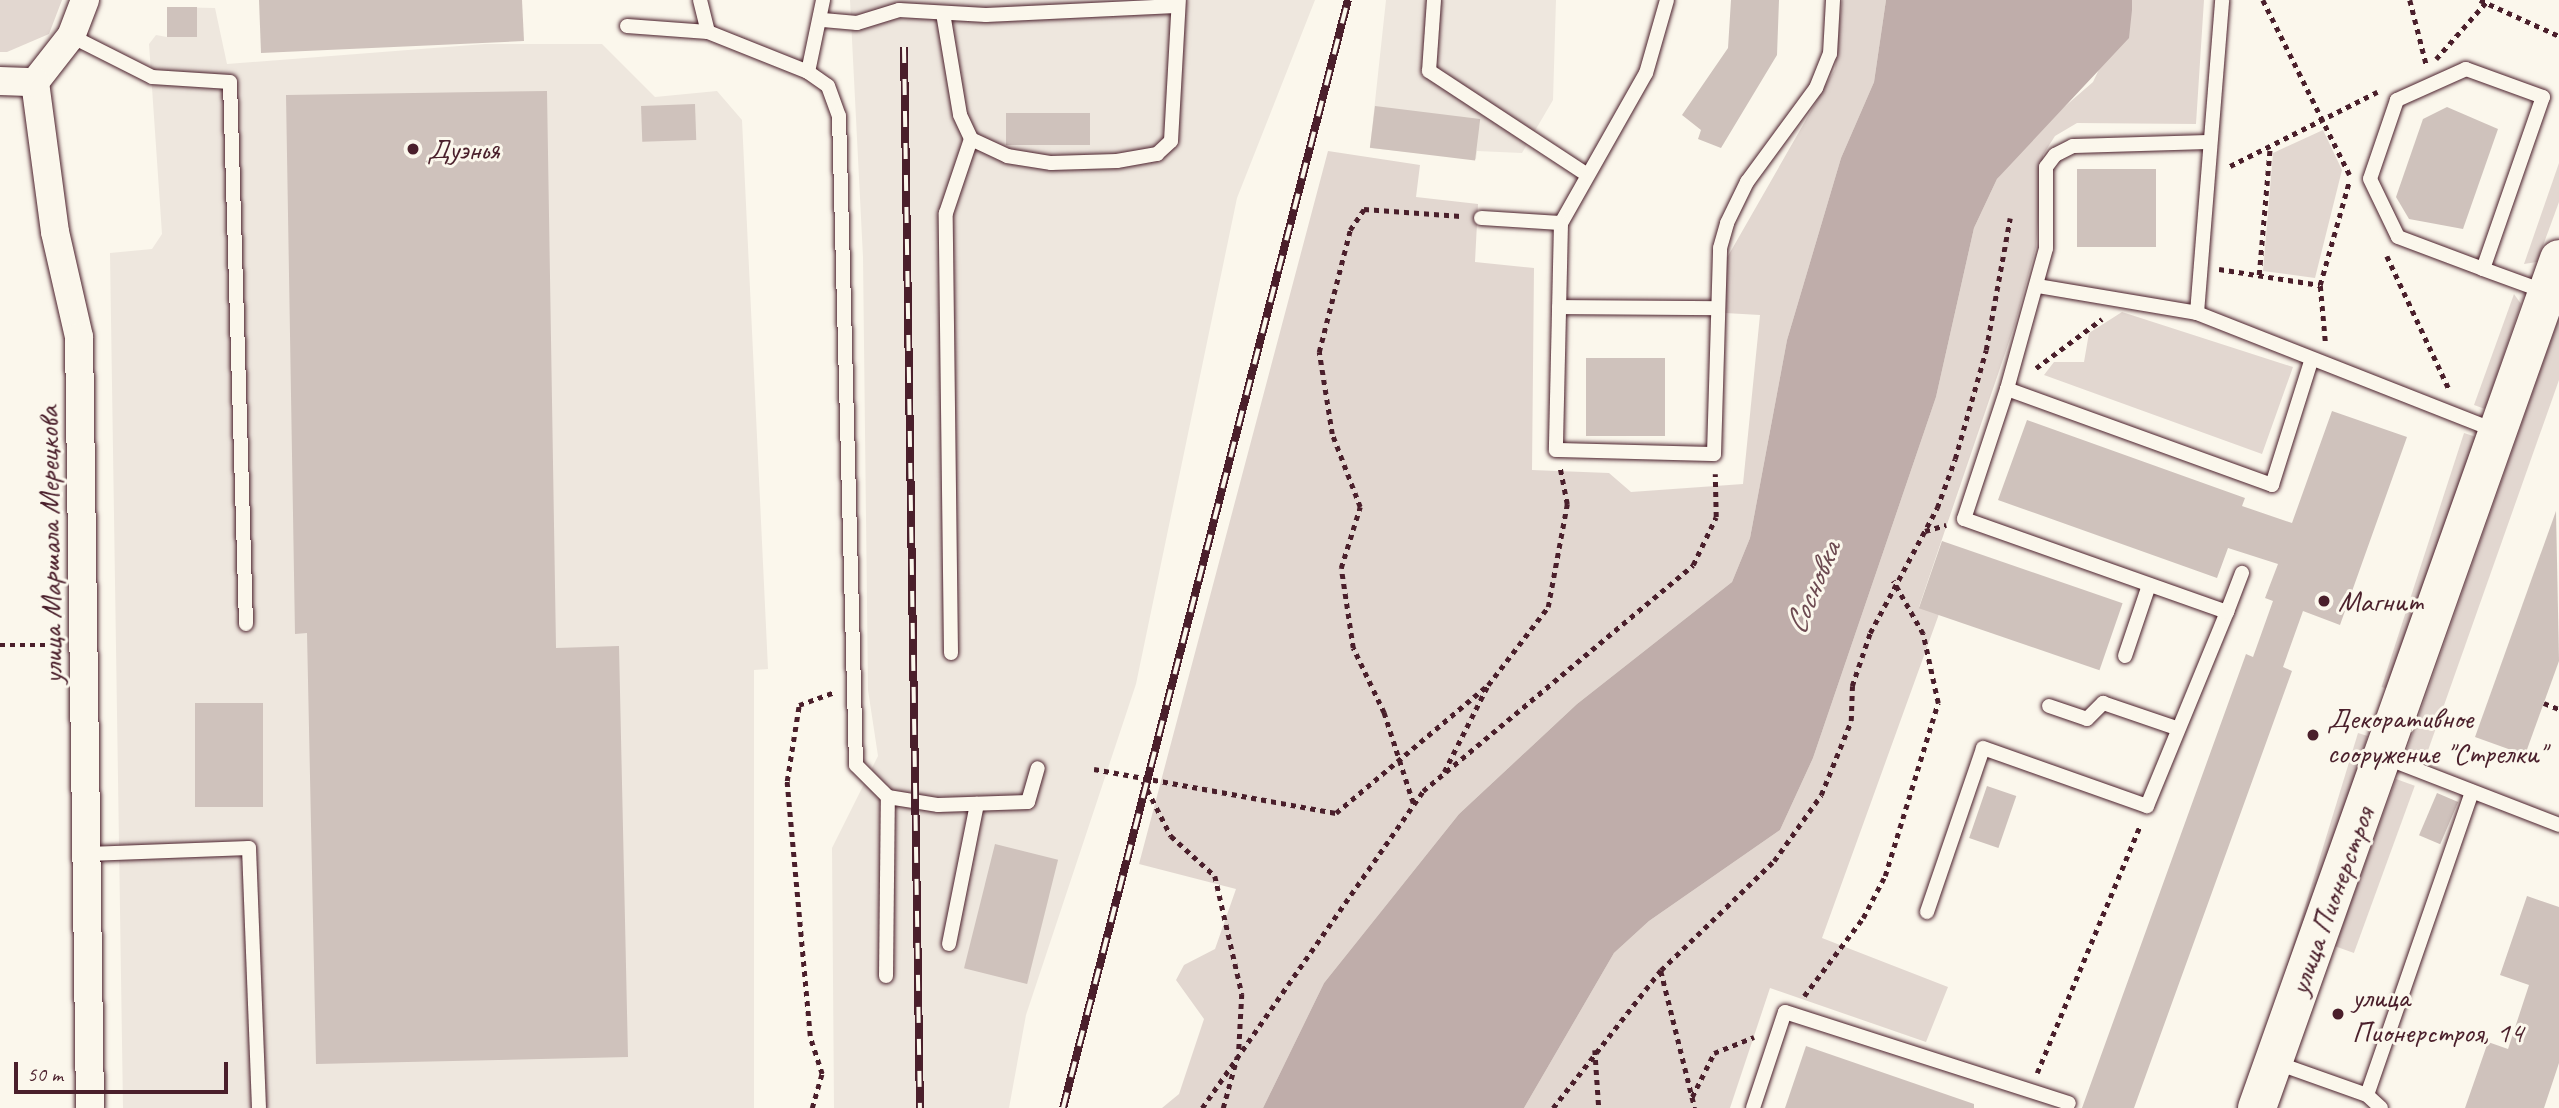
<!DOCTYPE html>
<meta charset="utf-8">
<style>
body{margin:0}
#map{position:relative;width:2559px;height:1108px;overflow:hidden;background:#fbf7ec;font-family:Caveat,sans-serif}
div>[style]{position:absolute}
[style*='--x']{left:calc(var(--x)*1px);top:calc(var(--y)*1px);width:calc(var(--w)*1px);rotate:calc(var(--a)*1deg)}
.built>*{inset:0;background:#eee7de}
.green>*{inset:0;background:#e2d7d0;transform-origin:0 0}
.water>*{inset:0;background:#bfadaa}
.building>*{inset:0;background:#cfc2bc;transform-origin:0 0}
.path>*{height:4.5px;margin-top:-2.25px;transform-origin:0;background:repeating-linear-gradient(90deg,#4a1f2b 0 5px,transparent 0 10px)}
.roads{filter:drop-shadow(0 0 2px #4a1f2b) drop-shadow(0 0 2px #4a1f2b)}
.lane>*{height:14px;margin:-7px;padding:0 7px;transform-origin:7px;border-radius:7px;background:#fbf7ec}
.street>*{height:28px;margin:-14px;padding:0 14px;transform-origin:14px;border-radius:14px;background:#fbf7ec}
.secondary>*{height:38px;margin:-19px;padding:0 19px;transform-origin:19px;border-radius:19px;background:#fbf7ec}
.rail>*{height:8px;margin-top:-4px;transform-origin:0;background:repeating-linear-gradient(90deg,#fbf7ec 0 16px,#4a1f2b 0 32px);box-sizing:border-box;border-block:2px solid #4a1f2b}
.dots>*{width:19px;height:19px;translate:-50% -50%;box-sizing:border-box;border:4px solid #fbf7ec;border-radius:50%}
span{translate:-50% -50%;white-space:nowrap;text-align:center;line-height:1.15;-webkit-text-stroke:6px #fbf7ec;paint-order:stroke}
.poi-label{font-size:30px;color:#4a1f2b}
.left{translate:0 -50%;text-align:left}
.street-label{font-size:30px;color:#4a1f2b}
.water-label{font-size:32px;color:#6d4a51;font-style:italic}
.scale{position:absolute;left:14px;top:1062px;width:214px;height:32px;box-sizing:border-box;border:4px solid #4a1f2b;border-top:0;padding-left:9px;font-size:21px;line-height:24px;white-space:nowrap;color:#4a1f2b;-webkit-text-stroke:5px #fbf7ec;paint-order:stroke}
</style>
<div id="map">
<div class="built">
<div style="clip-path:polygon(850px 0,1315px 0,1237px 198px,1136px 684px,1026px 1015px,1009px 1108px,834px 1108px,832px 848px,878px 756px,868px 690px,863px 257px)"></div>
<div style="clip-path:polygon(1386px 0,1556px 0,1553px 100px,1522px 153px,1477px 151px,1476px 159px,1370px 148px)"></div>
<div style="clip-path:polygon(167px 7px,215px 8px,227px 64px,485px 44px,602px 44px,655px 97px,717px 91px,742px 120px,768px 669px,754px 670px,754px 1108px,123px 1108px,110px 253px,152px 249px,162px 234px,149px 44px,156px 35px,167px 37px)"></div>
</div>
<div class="green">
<div style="clip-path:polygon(0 0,62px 0,49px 34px,7px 52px,0 52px)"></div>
<div style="clip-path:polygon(1842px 0,1886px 0,1874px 82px,1841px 158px,1787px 340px,1750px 538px,1732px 582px,1577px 704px,1459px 814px,1324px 983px,1263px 1108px,1162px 1108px,1179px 1094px,1204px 1019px,1176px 980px,1184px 965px,1215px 949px,1236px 889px,1139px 864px,1328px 151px,1420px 165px,1416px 197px,1478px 204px,1475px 262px,1534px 268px,1532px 470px,1609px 473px,1631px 492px,1743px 484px,1760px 315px,1725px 313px,1724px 263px,1835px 69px)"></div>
<div style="clip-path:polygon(2132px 0,2204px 0,2196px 124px,2077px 123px,2055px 136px,2043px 155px,2036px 247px,2015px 324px,1919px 607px,1939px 614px,1822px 938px,1948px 987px,1926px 1042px,1770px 988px,1730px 1108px,1524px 1108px,1614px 953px,1649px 921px,1780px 830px,1813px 758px,1936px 397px,1974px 228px,1997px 179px,2040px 128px,2093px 82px)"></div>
<div style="clip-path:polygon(2323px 130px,2342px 170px,2315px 278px,2263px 271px,2273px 153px)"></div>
<div style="clip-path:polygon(2559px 163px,2559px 202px,2537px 262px,2524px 264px)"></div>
<div style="clip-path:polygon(2514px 294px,2521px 304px,2485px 409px,2474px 405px)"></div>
<div style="clip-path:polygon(2122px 312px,2293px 367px,2262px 454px,2044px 375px,2054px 362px,2084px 362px,2089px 333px)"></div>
<div style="clip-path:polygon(2559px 318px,2559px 380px,2425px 759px,2406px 752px)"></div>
<div style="left:2464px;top:433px;width:13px;height:267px;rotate:18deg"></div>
<div style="left:2358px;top:733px;width:10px;height:356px;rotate:17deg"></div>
<div style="left:2396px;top:779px;width:20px;height:178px;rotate:20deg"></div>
</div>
<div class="water">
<div style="clip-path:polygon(1886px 0,2132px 0,2132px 10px,2129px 38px,1997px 179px,1974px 228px,1936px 397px,1813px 758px,1780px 830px,1649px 921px,1614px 953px,1524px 1108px,1263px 1108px,1324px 983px,1459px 814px,1577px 704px,1732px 582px,1750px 538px,1787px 340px,1841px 158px,1874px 82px)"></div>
</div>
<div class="building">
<div style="clip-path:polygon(259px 0,522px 0,524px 41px,261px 53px)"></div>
<div style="clip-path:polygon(1731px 0,1779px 0,1777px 55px,1721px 148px,1698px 139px,1701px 130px,1682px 115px,1728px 48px)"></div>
<div style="left:167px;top:7px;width:30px;height:30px"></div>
<div style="clip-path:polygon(547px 91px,556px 648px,619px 646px,628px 1057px,316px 1064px,307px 633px,295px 634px,286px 95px)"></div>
<div style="left:695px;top:104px;width:36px;height:54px;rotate:88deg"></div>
<div style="left:1375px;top:106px;width:106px;height:42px;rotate:7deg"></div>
<div style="clip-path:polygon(2447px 107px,2498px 129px,2463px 229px,2409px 219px,2396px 197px,2423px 119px)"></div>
<div style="left:1006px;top:113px;width:84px;height:32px"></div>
<div style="left:2077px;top:169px;width:79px;height:78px"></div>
<div style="left:1586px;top:358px;width:79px;height:78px"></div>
<div style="clip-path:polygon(2332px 411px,2407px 437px,2340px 625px,2303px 611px,2283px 667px,2292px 671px,2134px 1108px,2082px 1108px,2246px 654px,2253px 657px,2273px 601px,2265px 598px,2278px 564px,2228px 548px,2217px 578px,1998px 500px,2027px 420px,2245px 498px,2242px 506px,2292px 523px)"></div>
<div style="clip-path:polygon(2556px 511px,2559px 661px,2525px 755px,2475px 737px)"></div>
<div style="left:1942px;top:541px;width:191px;height:71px;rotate:19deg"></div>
<div style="left:195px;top:703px;width:68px;height:104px"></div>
<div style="left:1987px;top:786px;width:31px;height:55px;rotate:19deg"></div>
<div style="left:2437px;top:793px;width:23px;height:46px;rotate:23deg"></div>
<div style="left:995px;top:844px;width:65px;height:128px;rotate:14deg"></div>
<div style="clip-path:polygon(2527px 896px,2559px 907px,2559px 1063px,2544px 1108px,2465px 1108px,2488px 1042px,2508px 1049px,2529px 985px,2500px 975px)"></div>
<div style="clip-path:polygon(1806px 1046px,1974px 1104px,1974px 1108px,1785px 1108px)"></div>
</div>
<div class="path">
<div style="--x:2263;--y:0;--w:195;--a:63.6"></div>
<div style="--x:2410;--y:0;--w:69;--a:75.8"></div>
<div style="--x:2480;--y:0;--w:87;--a:24.5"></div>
<div style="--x:2436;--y:59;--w:79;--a:-48.6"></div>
<div style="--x:2230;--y:166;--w:165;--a:-26.7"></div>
<div style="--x:2387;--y:256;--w:149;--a:65"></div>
<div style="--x:2219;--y:269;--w:102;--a:9"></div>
<div style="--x:2259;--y:275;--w:128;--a:-85.1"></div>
<div style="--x:2325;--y:341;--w:56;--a:-95.1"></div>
<div style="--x:2320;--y:285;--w:107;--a:-74.3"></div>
<div style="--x:2036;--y:368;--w:82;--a:-36.6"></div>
<div style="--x:1925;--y:531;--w:22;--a:-16"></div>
<div style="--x:0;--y:645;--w:55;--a:0"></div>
<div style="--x:2544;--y:703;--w:16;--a:22"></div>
<div style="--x:1094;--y:769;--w:246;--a:10.3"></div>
<div style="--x:1336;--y:813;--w:199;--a:-40.1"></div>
<div style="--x:1444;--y:772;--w:97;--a:-63.2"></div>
<div style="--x:1488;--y:685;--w:98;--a:-52.4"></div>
<div style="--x:1548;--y:607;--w:105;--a:-79.5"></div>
<div style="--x:1567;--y:504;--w:37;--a:-101"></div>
<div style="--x:1143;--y:781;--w:62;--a:63"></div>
<div style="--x:1171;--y:836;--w:59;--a:42.3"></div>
<div style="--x:1215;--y:876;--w:121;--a:77.1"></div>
<div style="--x:1242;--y:994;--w:55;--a:93.1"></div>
<div style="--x:1413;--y:803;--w:95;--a:-107.9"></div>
<div style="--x:1384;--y:713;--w:72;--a:-115.5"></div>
<div style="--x:1353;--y:648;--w:81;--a:-98.5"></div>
<div style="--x:1341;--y:568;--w:64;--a:-72.7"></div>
<div style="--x:1360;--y:507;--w:78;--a:-111"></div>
<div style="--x:1332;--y:434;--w:83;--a:-99"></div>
<div style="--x:1319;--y:352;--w:126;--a:-75.7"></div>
<div style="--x:1350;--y:230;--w:25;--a:-56"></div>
<div style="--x:1364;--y:209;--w:97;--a:4.1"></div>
<div style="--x:1661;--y:971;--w:141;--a:76.1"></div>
<div style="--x:1804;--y:996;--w:98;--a:-52.9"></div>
<div style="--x:1863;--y:918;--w:47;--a:-62.4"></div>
<div style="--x:1885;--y:876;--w:181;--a:-73"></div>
<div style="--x:1938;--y:703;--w:71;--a:-102.3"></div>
<div style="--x:1923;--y:634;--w:61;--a:-119.5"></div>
<div style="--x:1595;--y:1050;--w:58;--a:86.1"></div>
<div style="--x:2037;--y:1073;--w:268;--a:-67.4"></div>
<div style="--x:1692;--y:1097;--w:49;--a:-63.4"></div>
<div style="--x:1714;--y:1053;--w:43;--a:-21.8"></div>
<div style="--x:812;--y:1108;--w:35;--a:-74"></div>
<div style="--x:822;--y:1074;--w:40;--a:-108"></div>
<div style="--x:810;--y:1036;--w:256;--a:-95.2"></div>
<div style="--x:787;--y:781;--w:77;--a:-81"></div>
<div style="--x:799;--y:705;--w:37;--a:-20"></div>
<div style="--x:1202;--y:1108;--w:386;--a:-55.1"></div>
<div style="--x:1423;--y:791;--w:352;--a:-39.9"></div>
<div style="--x:1693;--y:565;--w:53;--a:-64.4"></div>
<div style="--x:1716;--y:517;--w:43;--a:-91.3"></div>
<div style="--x:1223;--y:1108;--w:53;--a:-74.6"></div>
<div style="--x:1553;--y:1108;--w:175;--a:-52"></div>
<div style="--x:1661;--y:970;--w:157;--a:-44"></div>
<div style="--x:1774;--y:861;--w:81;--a:-54.5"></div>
<div style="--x:1821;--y:795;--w:80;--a:-67.9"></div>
<div style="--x:1851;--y:721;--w:35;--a:-88"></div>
<div style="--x:1852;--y:686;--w:56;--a:-71.2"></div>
<div style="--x:1870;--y:633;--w:142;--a:-61.8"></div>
<div style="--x:1937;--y:508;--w:52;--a:-69.8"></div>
<div style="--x:1955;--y:459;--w:113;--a:-74.1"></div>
<div style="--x:1986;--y:350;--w:134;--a:-79.7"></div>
</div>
<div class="roads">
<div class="lane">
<div style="--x:700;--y:0;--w:33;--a:76"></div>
<div style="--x:708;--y:32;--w:108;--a:21.8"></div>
<div style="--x:808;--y:72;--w:24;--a:35"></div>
<div style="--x:828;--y:86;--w:32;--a:70"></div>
<div style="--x:839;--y:116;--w:649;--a:88.5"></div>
<div style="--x:856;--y:765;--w:45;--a:45"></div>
<div style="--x:888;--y:797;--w:51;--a:9.1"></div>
<div style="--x:938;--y:805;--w:90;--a:-1.9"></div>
<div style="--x:1028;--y:802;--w:35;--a:-74"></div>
<div style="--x:1434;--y:0;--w:71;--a:94"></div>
<div style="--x:1429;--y:71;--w:186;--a:33.3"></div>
<div style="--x:1667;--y:0;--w:76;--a:106"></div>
<div style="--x:1646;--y:73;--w:172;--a:119.5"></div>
<div style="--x:1561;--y:223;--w:227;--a:91.3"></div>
<div style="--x:1556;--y:450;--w:158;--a:1.5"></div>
<div style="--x:1714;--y:454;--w:206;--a:-88.3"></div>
<div style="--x:1720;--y:248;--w:26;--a:-74"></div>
<div style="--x:1727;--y:223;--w:46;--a:-64"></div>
<div style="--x:1747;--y:182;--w:117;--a:-53.7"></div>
<div style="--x:1816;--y:88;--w:37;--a:-68"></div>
<div style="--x:1830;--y:54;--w:54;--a:-86.8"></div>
<div style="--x:943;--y:13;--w:103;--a:80.5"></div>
<div style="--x:960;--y:115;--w:26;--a:65"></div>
<div style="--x:971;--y:139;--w:40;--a:25"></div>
<div style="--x:1007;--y:156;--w:45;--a:9"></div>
<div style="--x:1051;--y:163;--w:66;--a:-1.7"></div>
<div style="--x:1117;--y:161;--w:41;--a:-9.9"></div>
<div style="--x:1157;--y:154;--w:19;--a:-43"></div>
<div style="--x:1171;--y:141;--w:141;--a:-86.8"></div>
<div style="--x:823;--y:20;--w:34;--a:5"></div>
<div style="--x:857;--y:23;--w:44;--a:-17.2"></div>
<div style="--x:899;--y:10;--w:87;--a:3.3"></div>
<div style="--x:986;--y:15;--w:190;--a:-2.7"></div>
<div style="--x:627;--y:26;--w:81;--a:4.2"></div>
<div style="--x:71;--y:36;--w:91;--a:26.8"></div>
<div style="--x:152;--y:77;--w:78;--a:3.7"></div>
<div style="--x:230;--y:82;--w:542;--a:88.31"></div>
<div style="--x:808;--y:72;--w:74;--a:-78.2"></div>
<div style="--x:1481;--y:218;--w:80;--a:3.6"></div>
<div style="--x:2483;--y:269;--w:182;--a:-70.8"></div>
<div style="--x:2543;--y:97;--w:82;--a:-160"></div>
<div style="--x:2466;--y:69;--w:76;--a:155.8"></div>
<div style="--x:2397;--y:100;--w:83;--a:108.9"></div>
<div style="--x:2370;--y:179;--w:64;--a:64.2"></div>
<div style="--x:2398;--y:237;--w:91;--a:20.6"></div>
<div style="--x:2483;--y:269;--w:67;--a:20.1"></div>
<div style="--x:2038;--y:286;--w:161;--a:9.6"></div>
<div style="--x:2197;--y:313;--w:321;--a:21.5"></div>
<div style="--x:1559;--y:307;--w:159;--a:0.4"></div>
<div style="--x:2197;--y:313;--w:314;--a:-85.4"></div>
<div style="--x:2007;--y:389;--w:146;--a:-74.5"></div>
<div style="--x:2046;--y:248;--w:81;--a:-90"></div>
<div style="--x:2046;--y:167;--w:15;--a:-53"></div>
<div style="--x:2055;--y:155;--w:20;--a:-27"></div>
<div style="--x:2073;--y:146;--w:136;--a:-1.7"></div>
<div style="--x:2227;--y:612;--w:42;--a:-69"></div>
<div style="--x:951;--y:653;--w:440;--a:-90.7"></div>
<div style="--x:946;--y:213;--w:78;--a:-71.3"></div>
<div style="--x:2125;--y:656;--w:75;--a:-71.3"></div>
<div style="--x:2049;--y:706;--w:40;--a:18.9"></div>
<div style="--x:2087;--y:719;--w:23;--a:-45"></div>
<div style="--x:2103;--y:703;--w:77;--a:18.9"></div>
<div style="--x:2384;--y:757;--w:188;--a:21.2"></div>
<div style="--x:88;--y:854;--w:161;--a:-2.1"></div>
<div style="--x:249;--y:848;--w:260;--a:87.8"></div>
<div style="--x:1927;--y:912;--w:173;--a:-71.1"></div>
<div style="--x:1983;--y:748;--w:174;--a:19.5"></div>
<div style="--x:2147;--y:806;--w:210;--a:-67.6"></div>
<div style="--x:2227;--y:612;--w:279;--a:-160.5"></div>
<div style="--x:1964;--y:519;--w:137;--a:-71.7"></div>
<div style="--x:2007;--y:389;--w:282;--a:19.9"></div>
<div style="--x:2272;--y:485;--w:130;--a:-72.5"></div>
<div style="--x:949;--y:944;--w:143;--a:-78.7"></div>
<div style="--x:886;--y:976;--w:179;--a:-89.4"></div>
<div style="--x:2274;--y:1062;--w:99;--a:19.5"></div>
<div style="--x:2367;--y:1095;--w:19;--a:43"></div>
<div style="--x:2367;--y:1095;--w:321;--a:-70.9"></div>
<div style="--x:1753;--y:1108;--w:101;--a:-71.6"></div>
<div style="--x:1785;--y:1012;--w:298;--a:17.8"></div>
</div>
<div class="street">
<div style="--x:85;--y:0;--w:39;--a:111"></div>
<div style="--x:71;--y:36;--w:58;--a:128"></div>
<div style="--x:35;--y:82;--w:151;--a:82.4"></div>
<div style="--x:55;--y:232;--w:108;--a:77.1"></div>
<div style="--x:79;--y:337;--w:771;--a:89.18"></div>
<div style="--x:0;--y:81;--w:35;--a:2"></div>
</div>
<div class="secondary">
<div style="--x:2257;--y:1108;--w:901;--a:-70.42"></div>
</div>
</div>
<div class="rail">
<div style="--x:904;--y:47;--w:1061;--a:89.14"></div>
<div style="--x:1063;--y:1108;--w:1144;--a:-75.58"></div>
</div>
<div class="dots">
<div style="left:413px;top:149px;background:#4a1f2b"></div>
<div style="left:2324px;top:601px;background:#4a1f2b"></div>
<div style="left:2313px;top:735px;background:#4a1f2b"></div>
<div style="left:2338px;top:1014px;background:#4a1f2b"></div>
</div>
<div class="poi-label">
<span class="left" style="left:427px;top:149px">Дуэнья</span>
<span class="left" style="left:2338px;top:601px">Магнит</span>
<span class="left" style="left:2327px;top:735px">Декоративное<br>сооружение "Стрелки"</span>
<span class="left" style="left:2352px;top:1014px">улица<br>Пионерстроя, 14</span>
</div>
<div class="street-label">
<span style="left:50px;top:545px;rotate:-91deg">улица Маршала Мерецкова</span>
<span style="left:2331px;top:901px;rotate:-70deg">улица Пионерстроя</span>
</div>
<div class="water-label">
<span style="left:1813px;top:588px;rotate:-67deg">Сосновка</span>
</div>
<div class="scale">50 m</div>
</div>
